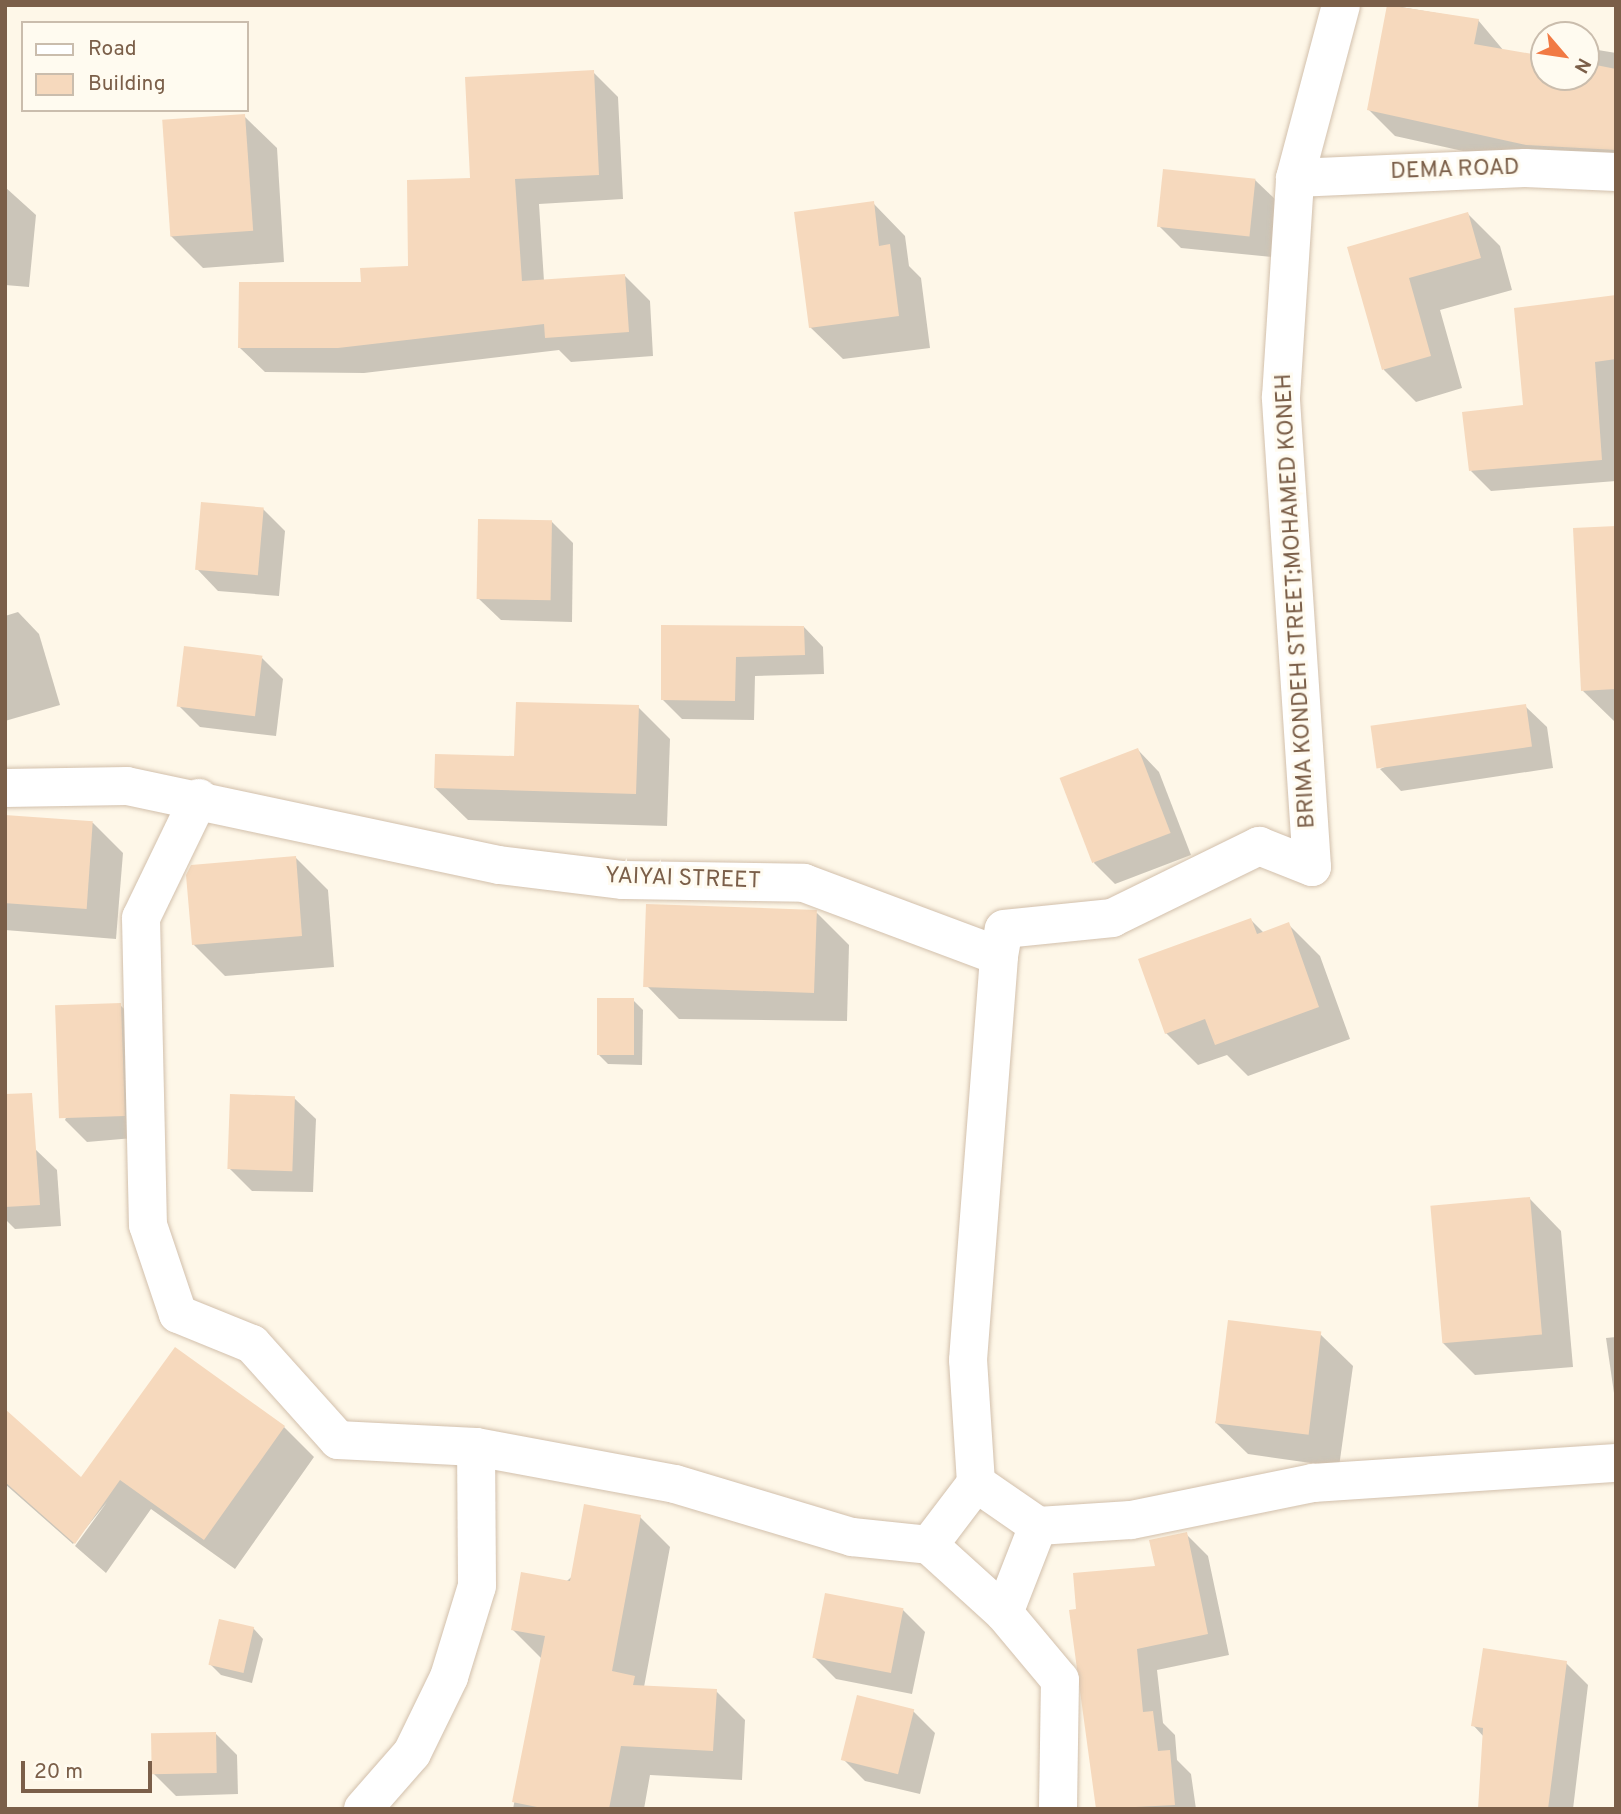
<!DOCTYPE html>
<style>
body{margin:0}
#map{position:relative;width:1621px;height:1814px;overflow:hidden;background:#fef7e8;font-family:Overpass,sans-serif}
div>[style]{position:absolute}
[style*='--x']{left:calc(var(--x)*1px);top:calc(var(--y)*1px);width:calc(var(--w)*1px);rotate:calc(var(--a)*1deg)}
.shadow>*{inset:0;background:#0003}
.building>*{inset:0;background:#f6d9bd;transform-origin:0 0}
.roads{filter:drop-shadow(0 0 2px #d2c0ac) drop-shadow(0 0 2px #d2c0ac)}
.minor>*{height:38px;margin:-19px;padding:0 19px;transform-origin:19px;border-radius:19px;background:#fff}
span{translate:-50% -50%;white-space:nowrap;text-align:center;line-height:1.15;-webkit-text-stroke:6px #fffbf0;paint-order:stroke}
.street-label{font-size:23px;color:#7b5f49}
.frame{position:absolute;inset:0;border:7px solid #7b5f49;pointer-events:none}
.legend{position:absolute;left:21px;top:21px;width:228px;height:91px;box-sizing:border-box;background:#fffbf0;border:2px solid #cabdad;margin:0;padding:9px 12px;list-style:none;font-size:21px;color:#7b5f49}
.legend li{display:flex;align-items:center;gap:14px;height:35px}
.legend b{width:35px;border:2px solid #cabdad}
.north{position:absolute;left:1530px;top:21px;width:70px;height:70px;box-sizing:border-box;background:#fffbf0;border:2px solid #cabdad;border-radius:50%;rotate:119deg;font-size:19px;font-weight:700;line-height:28px;text-align:center;color:#7b5f49}
.north::after{content:'';display:block;margin:auto;width:24px;height:32px;background:#f17a44;clip-path:polygon(50% 0,100% 100%,50% 72%,0 100%)}
.scale{position:absolute;left:21px;top:1761px;width:131px;height:32px;box-sizing:border-box;border:4px solid #7b5f49;border-top:0;padding-left:9px;font-size:21px;line-height:24px;white-space:nowrap;color:#7b5f49;-webkit-text-stroke:5px #fffbf0;paint-order:stroke}
</style>
<div id="map">
<div class="shadow">
<div style="clip-path:polygon(1389px 5px,1478px 20px,1504px 51px,1544px 58px,1544px 77px,1586px 77px,1586px 48px,1616px 53px,1616px 174px,1553px 171px,1395px 136px,1369px 110px)"></div>
<div style="clip-path:polygon(593px 72px,618px 97px,623px 199px,539px 204px,544px 281px,625px 276px,650px 301px,653px 356px,571px 362px,559px 350px,364px 373px,265px 372px,240px 348px,363px 284px,410px 268px,472px 179px)"></div>
<div style="clip-path:polygon(244px 116px,277px 148px,284px 262px,203px 268px,171px 236px)"></div>
<div style="clip-path:polygon(1255px 180px,1277px 201px,1272px 257px,1181px 248px,1159px 226px)"></div>
<div style="clip-path:polygon(5px 187px,36px 215px,29px 287px,5px 285px)"></div>
<div style="clip-path:polygon(873px 203px,905px 236px,909px 266px,921px 278px,930px 348px,843px 359px,810px 327px)"></div>
<div style="clip-path:polygon(1468px 214px,1500px 246px,1512px 290px,1440px 310px,1462px 388px,1416px 402px,1384px 370px,1350px 248px)"></div>
<div style="clip-path:polygon(1616px 297px,1616px 481px,1491px 491px,1471px 471px)"></div>
<div style="clip-path:polygon(263px 509px,285px 531px,279px 596px,218px 591px,197px 569px)"></div>
<div style="clip-path:polygon(551px 521px,573px 543px,572px 622px,501px 620px,479px 599px)"></div>
<div style="clip-path:polygon(1616px 527px,1616px 722px,1615px 722px,1582px 690px)"></div>
<div style="clip-path:polygon(18px 612px,39px 634px,60px 705px,5px 721px,5px 616px)"></div>
<div style="clip-path:polygon(663px 627px,804px 627px,823px 647px,824px 674px,755px 676px,754px 720px,682px 719px,663px 700px)"></div>
<div style="clip-path:polygon(261px 657px,283px 679px,276px 736px,200px 727px,178px 705px)"></div>
<div style="clip-path:polygon(1525px 706px,1547px 727px,1553px 768px,1401px 791px,1380px 769px)"></div>
<div style="clip-path:polygon(638px 707px,670px 739px,667px 826px,468px 820px,435px 788px)"></div>
<div style="clip-path:polygon(1138px 750px,1159px 772px,1191px 855px,1115px 884px,1094px 863px)"></div>
<div style="clip-path:polygon(5px 822px,93px 823px,123px 853px,116px 939px,5px 930px)"></div>
<div style="clip-path:polygon(296px 858px,328px 890px,334px 967px,225px 976px,193px 944px)"></div>
<div style="clip-path:polygon(817px 913px,849px 945px,847px 1021px,679px 1019px,647px 986px)"></div>
<div style="clip-path:polygon(1251px 920px,1264px 933px,1288px 924px,1320px 956px,1350px 1039px,1248px 1076px,1227px 1055px,1198px 1065px,1166px 1033px)"></div>
<div style="clip-path:polygon(633px 1000px,643px 1010px,642px 1065px,608px 1064px,598px 1054px)"></div>
<div style="clip-path:polygon(120px 1005px,142px 1026px,145px 1137px,87px 1142px,65px 1120px)"></div>
<div style="clip-path:polygon(294px 1098px,316px 1119px,313px 1192px,252px 1191px,230px 1169px)"></div>
<div style="clip-path:polygon(35px 1149px,57px 1170px,61px 1226px,15px 1229px,5px 1219px,5px 1151px)"></div>
<div style="clip-path:polygon(1529px 1198px,1561px 1231px,1573px 1367px,1475px 1375px,1443px 1343px)"></div>
<div style="clip-path:polygon(1320px 1334px,1353px 1366px,1339px 1467px,1248px 1454px,1215px 1422px)"></div>
<div style="clip-path:polygon(1616px 1337px,1616px 1407px,1606px 1338px)"></div>
<div style="clip-path:polygon(5px 1415px,81px 1479px,284px 1427px,314px 1457px,235px 1569px,151px 1509px,106px 1573px,75px 1546px,107px 1502px,73px 1544px,5px 1484px)"></div>
<div style="clip-path:polygon(640px 1517px,670px 1547px,644px 1687px,716px 1691px,745px 1720px,742px 1780px,650px 1775px,644px 1809px,513px 1809px,542px 1659px,512px 1629px)"></div>
<div style="clip-path:polygon(1186px 1534px,1208px 1556px,1229px 1655px,1157px 1670px,1163px 1723px,1175px 1735px,1177px 1760px,1191px 1774px,1196px 1809px,1098px 1809px,1157px 1567px)"></div>
<div style="clip-path:polygon(903px 1610px,925px 1632px,912px 1694px,836px 1679px,814px 1657px)"></div>
<div style="clip-path:polygon(253px 1628px,263px 1639px,252px 1683px,221px 1675px,211px 1665px)"></div>
<div style="clip-path:polygon(1566px 1663px,1588px 1685px,1573px 1809px,1479px 1809px,1484px 1737px,1473px 1725px)"></div>
<div style="clip-path:polygon(913px 1711px,935px 1733px,920px 1794px,865px 1781px,843px 1759px)"></div>
<div style="clip-path:polygon(215px 1733px,237px 1755px,238px 1794px,176px 1796px,154px 1774px)"></div>
</div>
<div class="building">
<div style="clip-path:polygon(1387px 5px,1479px 19px,1474px 44px,1544px 56px,1544px 77px,1586px 77px,1586px 63px,1616px 69px,1616px 150px,1526px 145px,1367px 110px)"></div>
<div style="clip-path:polygon(594px 70px,599px 175px,515px 179px,522px 281px,625px 274px,629px 332px,545px 338px,544px 324px,338px 348px,238px 348px,239px 282px,361px 282px,360px 268px,408px 266px,407px 180px,470px 178px,465px 77px)"></div>
<div style="left:245px;top:114px;width:117px;height:83px;rotate:86deg"></div>
<div style="left:1163px;top:169px;width:93px;height:58px;rotate:6deg"></div>
<div style="clip-path:polygon(874px 201px,879px 246px,890px 244px,899px 316px,809px 328px,794px 212px)"></div>
<div style="clip-path:polygon(1468px 212px,1481px 258px,1409px 278px,1431px 356px,1382px 370px,1347px 247px)"></div>
<div style="clip-path:polygon(1616px 295px,1616px 359px,1595px 362px,1602px 460px,1469px 471px,1462px 412px,1523px 405px,1514px 308px)"></div>
<div style="left:201px;top:502px;width:63px;height:68px;rotate:5deg"></div>
<div style="left:478px;top:519px;width:74px;height:80px;rotate:1deg"></div>
<div style="clip-path:polygon(1616px 526px,1616px 689px,1581px 691px,1573px 528px)"></div>
<div style="clip-path:polygon(661px 625px,804px 626px,805px 655px,736px 657px,735px 701px,661px 700px)"></div>
<div style="left:184px;top:646px;width:79px;height:61px;rotate:7deg"></div>
<div style="clip-path:polygon(516px 702px,639px 705px,636px 794px,434px 788px,435px 754px,514px 756px)"></div>
<div style="left:1526px;top:704px;width:43px;height:157px;rotate:82deg"></div>
<div style="left:1138px;top:748px;width:91px;height:84px;rotate:69deg"></div>
<div style="left:5px;top:815px;width:88px;height:88px;rotate:4deg"></div>
<div style="clip-path:polygon(296px 856px,302px 936px,192px 945px,186px 875px,191px 865px)"></div>
<div style="left:646px;top:904px;width:171px;height:83px;rotate:2deg"></div>
<div style="clip-path:polygon(1251px 918px,1257px 934px,1289px 922px,1319px 1007px,1215px 1045px,1205px 1019px,1165px 1034px,1138px 959px)"></div>
<div style="left:597px;top:998px;width:37px;height:57px"></div>
<div style="left:121px;top:1003px;width:113px;height:66px;rotate:88deg"></div>
<div style="clip-path:polygon(32px 1093px,40px 1205px,5px 1207px,5px 1094px)"></div>
<div style="left:230px;top:1094px;width:65px;height:75px;rotate:2deg"></div>
<div style="left:1530px;top:1197px;width:138px;height:100px;rotate:85deg"></div>
<div style="left:1228px;top:1320px;width:94px;height:104px;rotate:7deg"></div>
<div style="clip-path:polygon(175px 1347px,285px 1426px,204px 1540px,120px 1480px,75px 1544px,5px 1482px,5px 1409px,81px 1477px)"></div>
<div style="clip-path:polygon(584px 1504px,641px 1515px,612px 1671px,635px 1676px,633px 1685px,717px 1689px,713px 1751px,621px 1746px,609px 1809px,547px 1809px,512px 1802px,545px 1636px,511px 1630px,521px 1572px,570px 1581px)"></div>
<div style="clip-path:polygon(1187px 1532px,1208px 1634px,1137px 1649px,1143px 1712px,1153px 1711px,1158px 1751px,1170px 1750px,1175px 1805px,1096px 1809px,1069px 1610px,1076px 1609px,1073px 1573px,1155px 1566px,1149px 1540px)"></div>
<div style="left:825px;top:1593px;width:80px;height:66px;rotate:11deg"></div>
<div style="left:219px;top:1619px;width:36px;height:47px;rotate:13deg"></div>
<div style="clip-path:polygon(1483px 1648px,1567px 1661px,1548px 1809px,1478px 1809px,1483px 1728px,1471px 1726px)"></div>
<div style="left:857px;top:1695px;width:59px;height:67px;rotate:14deg"></div>
<div style="left:216px;top:1732px;width:41px;height:65px;rotate:89deg"></div>
</div>
<div class="roads">
<div class="minor">
<div style="--x:1295;--y:178;--w:230;--a:-2.5"></div>
<div style="--x:1525;--y:168;--w:91;--a:2.5"></div>
<div style="--x:5;--y:788;--w:122;--a:-0.9"></div>
<div style="--x:127;--y:786;--w:380;--a:12"></div>
<div style="--x:499;--y:865;--w:125;--a:6.9"></div>
<div style="--x:623;--y:880;--w:181;--a:0.9"></div>
<div style="--x:804;--y:883;--w:208;--a:20.5"></div>
<div style="--x:999;--y:956;--w:27;--a:-80"></div>
<div style="--x:1004;--y:929;--w:109;--a:-5.8"></div>
<div style="--x:1112;--y:918;--w:164;--a:-26.1"></div>
<div style="--x:1259;--y:846;--w:57;--a:21.6"></div>
<div style="--x:1312;--y:867;--w:471;--a:-93.8"></div>
<div style="--x:1281;--y:397;--w:219;--a:-86.3"></div>
<div style="--x:1295;--y:178;--w:179;--a:-75.1"></div>
<div style="--x:199;--y:798;--w:133;--a:115.8"></div>
<div style="--x:141;--y:918;--w:307;--a:88.7"></div>
<div style="--x:148;--y:1225;--w:94;--a:71.4"></div>
<div style="--x:178;--y:1314;--w:80;--a:22.1"></div>
<div style="--x:252;--y:1344;--w:129;--a:48.1"></div>
<div style="--x:338;--y:1440;--w:138;--a:2.9"></div>
<div style="--x:476;--y:1447;--w:202;--a:10.5"></div>
<div style="--x:675;--y:1484;--w:185;--a:16.7"></div>
<div style="--x:852;--y:1537;--w:77;--a:5.9"></div>
<div style="--x:929;--y:1545;--w:101;--a:42.2"></div>
<div style="--x:1004;--y:1613;--w:87;--a:50.1"></div>
<div style="--x:1060;--y:1680;--w:129;--a:90.9"></div>
<div style="--x:976;--y:1483;--w:75;--a:34.7"></div>
<div style="--x:929;--y:1545;--w:78;--a:-52.8"></div>
<div style="--x:976;--y:1483;--w:123;--a:-93.7"></div>
<div style="--x:968;--y:1360;--w:405;--a:-85.6"></div>
<div style="--x:1004;--y:1613;--w:93;--a:-68.7"></div>
<div style="--x:1038;--y:1526;--w:93;--a:-3.7"></div>
<div style="--x:1131;--y:1520;--w:186;--a:-11.5"></div>
<div style="--x:1313;--y:1483;--w:304;--a:-3.8"></div>
<div style="--x:363;--y:1809;--w:74;--a:-48.8"></div>
<div style="--x:412;--y:1753;--w:85;--a:-64"></div>
<div style="--x:449;--y:1677;--w:95;--a:-72.9"></div>
<div style="--x:477;--y:1586;--w:139;--a:-90.4"></div>
</div>
</div>
<div class="street-label">
<span style="left:1455px;top:171px;rotate:-2deg">DEMA ROAD</span>
<span style="left:1297px;top:601px;rotate:-93deg">BRIMA KONDEH STREET;MOHAMED KONEH</span>
<span style="left:683px;top:880px;rotate:2deg">YAIYAI STREET</span>
</div>
<div class="frame"></div>
<ul class="legend">
<li><b style="height:9px;background:#fff"></b>Road</li>
<li><b style="height:19px;background:#f6d9bd"></b>Building</li>
</ul>
<div class="north">N</div>
<div class="scale">20 m</div>
</div>
